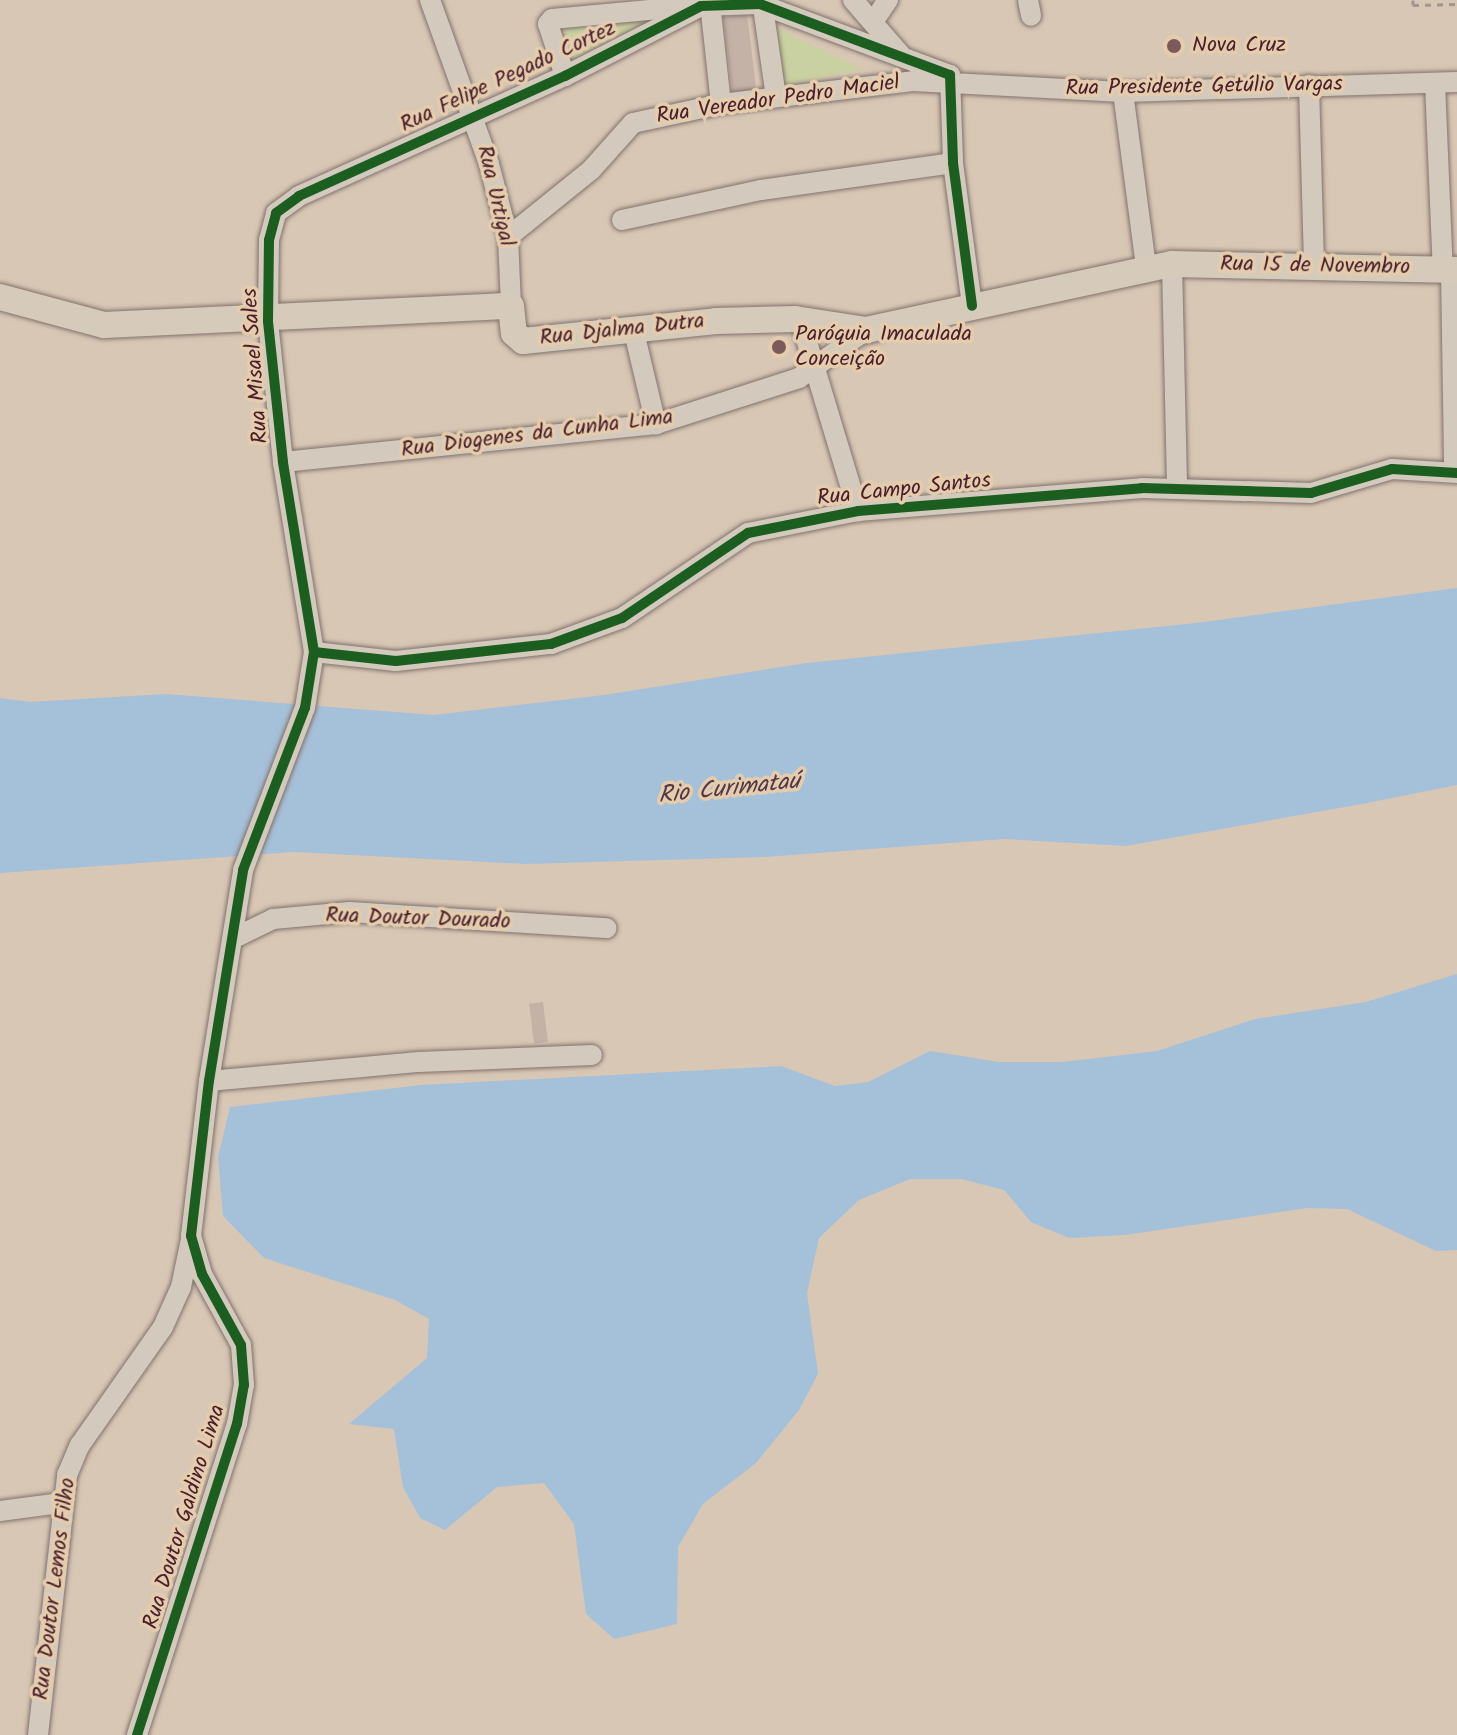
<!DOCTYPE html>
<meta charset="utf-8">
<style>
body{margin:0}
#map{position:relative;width:1457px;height:1735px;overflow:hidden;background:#d8c7b5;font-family:Kalam,sans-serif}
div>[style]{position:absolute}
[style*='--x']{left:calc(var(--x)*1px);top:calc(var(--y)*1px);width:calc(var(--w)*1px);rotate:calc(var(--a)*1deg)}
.green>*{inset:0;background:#c9d0a1}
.water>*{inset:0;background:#a5c0d9}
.building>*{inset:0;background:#c4b2a6;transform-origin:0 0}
.path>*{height:3px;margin-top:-1.5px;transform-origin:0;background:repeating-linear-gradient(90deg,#a1958e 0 6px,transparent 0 12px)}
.roads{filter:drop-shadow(0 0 2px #82726c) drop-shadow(0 0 2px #82726c)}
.minor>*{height:20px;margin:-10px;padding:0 10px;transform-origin:10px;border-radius:10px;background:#d3c9bd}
.major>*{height:26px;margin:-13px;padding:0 13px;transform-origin:13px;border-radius:13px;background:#d6cbbb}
.cycleway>*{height:10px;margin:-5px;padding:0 5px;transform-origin:5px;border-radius:5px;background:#1b5e20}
.dots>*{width:22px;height:22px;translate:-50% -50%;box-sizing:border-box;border:4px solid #e4ccac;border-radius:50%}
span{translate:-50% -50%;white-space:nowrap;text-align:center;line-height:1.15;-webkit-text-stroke:7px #e4ccac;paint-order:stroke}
.poi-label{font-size:22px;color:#4a1f2b}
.left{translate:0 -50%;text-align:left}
.street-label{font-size:22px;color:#4a1f2b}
.water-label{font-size:24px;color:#543748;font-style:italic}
</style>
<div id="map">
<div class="green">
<div style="clip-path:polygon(679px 13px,564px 67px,554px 24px)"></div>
<div style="clip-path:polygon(774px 27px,863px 69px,781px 86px)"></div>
</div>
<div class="water">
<div style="clip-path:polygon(1457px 588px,1457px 785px,1362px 804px,1126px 846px,1003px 839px,765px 857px,525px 864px,294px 852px,0 873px,0 698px,30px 702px,166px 694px,434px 715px,604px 695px,807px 663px,1196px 623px)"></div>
<div style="clip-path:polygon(1457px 974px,1457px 1250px,1436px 1251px,1347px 1209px,1307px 1208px,1125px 1235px,1069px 1238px,1031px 1222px,1004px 1190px,962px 1179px,910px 1179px,859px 1200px,819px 1238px,807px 1293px,818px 1374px,799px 1410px,756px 1463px,703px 1504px,678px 1547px,677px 1624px,614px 1639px,586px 1614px,574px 1524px,544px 1483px,497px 1487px,445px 1530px,420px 1518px,403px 1487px,394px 1429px,349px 1424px,427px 1358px,429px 1319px,395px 1300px,264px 1258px,223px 1216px,218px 1157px,230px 1107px,421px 1085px,781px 1066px,835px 1086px,868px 1082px,930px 1051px,999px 1062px,1063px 1062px,1157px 1051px,1255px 1019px,1366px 1002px)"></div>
</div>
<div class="building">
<div style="left:747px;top:14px;width:78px;height:24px;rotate:83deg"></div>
<div style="left:543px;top:1002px;width:40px;height:14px;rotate:83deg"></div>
</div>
<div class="path">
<div style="--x:1413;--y:0;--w:5;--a:90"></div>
<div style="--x:1413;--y:5;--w:44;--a:-1.3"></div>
</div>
<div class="roads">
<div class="minor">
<div style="--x:430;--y:0;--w:174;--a:70.2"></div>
<div style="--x:489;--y:164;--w:75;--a:75.4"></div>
<div style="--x:508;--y:237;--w:69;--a:87.5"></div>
<div style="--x:762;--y:0;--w:98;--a:81.8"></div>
<div style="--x:853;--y:0;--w:72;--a:49"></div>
<div style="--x:1028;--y:0;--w:16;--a:79"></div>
<div style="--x:710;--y:3;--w:102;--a:83.8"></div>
<div style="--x:873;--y:22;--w:27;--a:-56"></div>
<div style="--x:565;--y:76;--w:55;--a:-108.1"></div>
<div style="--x:548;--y:24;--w:6;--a:-51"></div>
<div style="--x:552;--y:19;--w:142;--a:-5.3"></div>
<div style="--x:1435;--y:83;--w:187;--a:87.6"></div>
<div style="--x:1309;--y:85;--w:179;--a:88.4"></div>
<div style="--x:1123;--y:92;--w:177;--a:82.5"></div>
<div style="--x:622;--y:220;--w:142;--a:-12.2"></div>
<div style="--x:761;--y:190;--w:194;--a:-8"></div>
<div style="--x:508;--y:237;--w:107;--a:-38.9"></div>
<div style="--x:591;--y:170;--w:63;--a:-48.2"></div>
<div style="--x:633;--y:123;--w:90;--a:-12.2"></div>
<div style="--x:721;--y:104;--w:193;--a:-6.8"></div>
<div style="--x:913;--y:81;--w:210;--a:3"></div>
<div style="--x:1123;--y:92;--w:334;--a:-1.7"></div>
<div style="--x:1172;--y:264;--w:225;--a:88.7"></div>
<div style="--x:1451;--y:270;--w:202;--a:89.1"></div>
<div style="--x:800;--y:319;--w:201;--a:73.2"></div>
<div style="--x:634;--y:332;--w:95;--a:76.6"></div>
<div style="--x:283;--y:462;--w:375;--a:-5.8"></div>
<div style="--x:656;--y:424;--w:150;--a:-17.8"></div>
<div style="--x:799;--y:378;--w:82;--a:-35.6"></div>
<div style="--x:314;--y:652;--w:82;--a:6.3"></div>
<div style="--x:396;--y:661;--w:156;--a:-6.3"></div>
<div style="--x:551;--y:644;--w:76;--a:-20.1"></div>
<div style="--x:622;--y:618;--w:152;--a:-34"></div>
<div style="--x:748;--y:533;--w:112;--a:-11.3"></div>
<div style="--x:858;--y:511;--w:285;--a:-4.6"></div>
<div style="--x:1142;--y:488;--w:169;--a:1.7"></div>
<div style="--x:1311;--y:493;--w:84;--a:-16.5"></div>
<div style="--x:1392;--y:469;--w:65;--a:3.5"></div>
<div style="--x:234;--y:938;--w:43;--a:-26"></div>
<div style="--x:273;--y:919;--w:77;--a:-5.2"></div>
<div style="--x:350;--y:912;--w:257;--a:3.6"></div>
<div style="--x:209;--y:1081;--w:211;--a:-5.2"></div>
<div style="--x:419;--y:1062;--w:173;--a:-2.3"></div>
<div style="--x:0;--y:1511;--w:62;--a:-7.5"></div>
<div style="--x:38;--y:1735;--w:262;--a:-83.6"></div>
<div style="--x:67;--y:1475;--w:33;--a:-67"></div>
<div style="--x:80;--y:1445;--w:144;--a:-54.9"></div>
<div style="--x:163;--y:1327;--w:44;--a:-65.8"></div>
<div style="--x:181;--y:1287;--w:49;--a:-78.2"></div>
<div style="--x:137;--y:1735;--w:327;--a:-72.2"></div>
<div style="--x:237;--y:1424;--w:40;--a:-80"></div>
<div style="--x:244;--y:1385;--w:40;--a:-94.3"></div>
<div style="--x:241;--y:1345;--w:81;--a:-118.8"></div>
<div style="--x:202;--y:1274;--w:40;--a:-106"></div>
<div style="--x:191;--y:1236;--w:156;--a:-83.4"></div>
<div style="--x:209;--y:1081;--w:214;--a:-80.8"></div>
<div style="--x:243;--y:870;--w:173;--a:-69.1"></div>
<div style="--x:305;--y:708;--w:57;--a:-80.9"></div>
<div style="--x:314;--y:652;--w:193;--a:-99.3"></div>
<div style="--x:283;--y:462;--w:142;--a:-96.1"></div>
<div style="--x:268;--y:321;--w:81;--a:-89.3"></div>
<div style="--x:269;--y:240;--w:28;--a:-75"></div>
<div style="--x:276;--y:213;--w:29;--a:-36"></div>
<div style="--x:299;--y:196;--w:292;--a:-24.3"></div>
<div style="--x:565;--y:76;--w:153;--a:-27.2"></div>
<div style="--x:701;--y:6;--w:59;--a:-1.9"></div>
<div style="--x:760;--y:4;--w:203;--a:20.5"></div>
<div style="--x:950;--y:75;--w:88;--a:88"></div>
<div style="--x:953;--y:163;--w:144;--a:82.4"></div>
</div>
<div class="major">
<div style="--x:0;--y:297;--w:108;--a:15.1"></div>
<div style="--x:104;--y:325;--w:407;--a:-2.7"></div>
<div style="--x:511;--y:306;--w:27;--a:84"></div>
<div style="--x:514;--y:333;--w:12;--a:42"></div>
<div style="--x:523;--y:341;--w:194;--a:-5.9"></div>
<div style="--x:716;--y:321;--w:79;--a:-1.5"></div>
<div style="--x:795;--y:319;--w:72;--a:8.8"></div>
<div style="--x:866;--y:330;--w:313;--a:-12.2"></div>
<div style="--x:1172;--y:264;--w:285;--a:1.2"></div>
</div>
</div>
<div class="cycleway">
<div style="--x:314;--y:652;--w:82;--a:6.3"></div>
<div style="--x:396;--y:661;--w:156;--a:-6.3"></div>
<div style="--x:551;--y:644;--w:76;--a:-20.1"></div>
<div style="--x:622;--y:618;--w:152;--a:-34"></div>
<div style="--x:748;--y:533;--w:112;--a:-11.3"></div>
<div style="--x:858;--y:511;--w:285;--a:-4.6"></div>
<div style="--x:1142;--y:488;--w:169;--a:1.7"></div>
<div style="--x:1311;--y:493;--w:84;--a:-16.5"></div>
<div style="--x:1392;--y:469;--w:65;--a:3.5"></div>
<div style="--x:137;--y:1735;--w:327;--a:-72.2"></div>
<div style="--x:237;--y:1424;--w:40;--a:-80"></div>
<div style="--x:244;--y:1385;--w:40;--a:-94.3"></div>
<div style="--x:241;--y:1345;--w:81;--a:-118.8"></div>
<div style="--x:202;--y:1274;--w:40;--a:-106"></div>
<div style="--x:191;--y:1236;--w:156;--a:-83.4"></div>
<div style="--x:209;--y:1081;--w:214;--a:-80.8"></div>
<div style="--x:243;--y:870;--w:173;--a:-69.1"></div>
<div style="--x:305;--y:708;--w:57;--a:-80.9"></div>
<div style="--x:314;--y:652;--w:193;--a:-99.3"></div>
<div style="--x:283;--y:462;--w:142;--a:-96.1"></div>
<div style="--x:268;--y:321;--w:81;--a:-89.3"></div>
<div style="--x:269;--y:240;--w:28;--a:-75"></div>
<div style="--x:276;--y:213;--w:29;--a:-36"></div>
<div style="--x:299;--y:196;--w:292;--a:-24.3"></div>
<div style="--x:565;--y:76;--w:153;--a:-27.2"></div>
<div style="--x:701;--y:6;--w:59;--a:-1.9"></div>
<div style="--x:760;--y:4;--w:203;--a:20.5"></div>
<div style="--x:950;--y:75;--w:88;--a:88"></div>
<div style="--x:953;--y:163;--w:144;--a:82.4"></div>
</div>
<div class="dots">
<div style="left:1174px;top:46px;background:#7c5a5b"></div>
<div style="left:779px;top:347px;background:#7c5a5b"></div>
</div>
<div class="poi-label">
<span class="left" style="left:1192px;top:46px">Nova Cruz</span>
<span class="left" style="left:795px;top:347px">Paróquia Imaculada<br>Conceição</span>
</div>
<div class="street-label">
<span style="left:508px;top:77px;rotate:-25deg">Rua Felipe Pegado Cortez</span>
<span style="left:1204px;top:87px;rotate:-1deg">Rua Presidente Getúlio Vargas</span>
<span style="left:778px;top:100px;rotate:-8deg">Rua Vereador Pedro Maciel</span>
<span style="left:495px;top:196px;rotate:77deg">Rua Urtigal</span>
<span style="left:1315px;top:266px;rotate:1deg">Rua 15 de Novembro</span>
<span style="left:622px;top:330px;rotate:-6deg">Rua Djalma Dutra</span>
<span style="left:256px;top:366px;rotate:-94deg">Rua Misael Sales</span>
<span style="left:537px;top:434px;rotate:-7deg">Rua Diogenes da Cunha Lima</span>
<span style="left:904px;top:490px;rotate:-6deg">Rua Campo Santos</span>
<span style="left:418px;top:919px;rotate:2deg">Rua Doutor Dourado</span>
<span style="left:185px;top:1517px;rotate:-73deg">Rua Doutor Galdino Lima</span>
<span style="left:55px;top:1589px;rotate:-83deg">Rua Doutor Lemos Filho</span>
</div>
<div class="water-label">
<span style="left:729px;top:789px;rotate:-6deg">Rio Curimataú</span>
</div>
</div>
